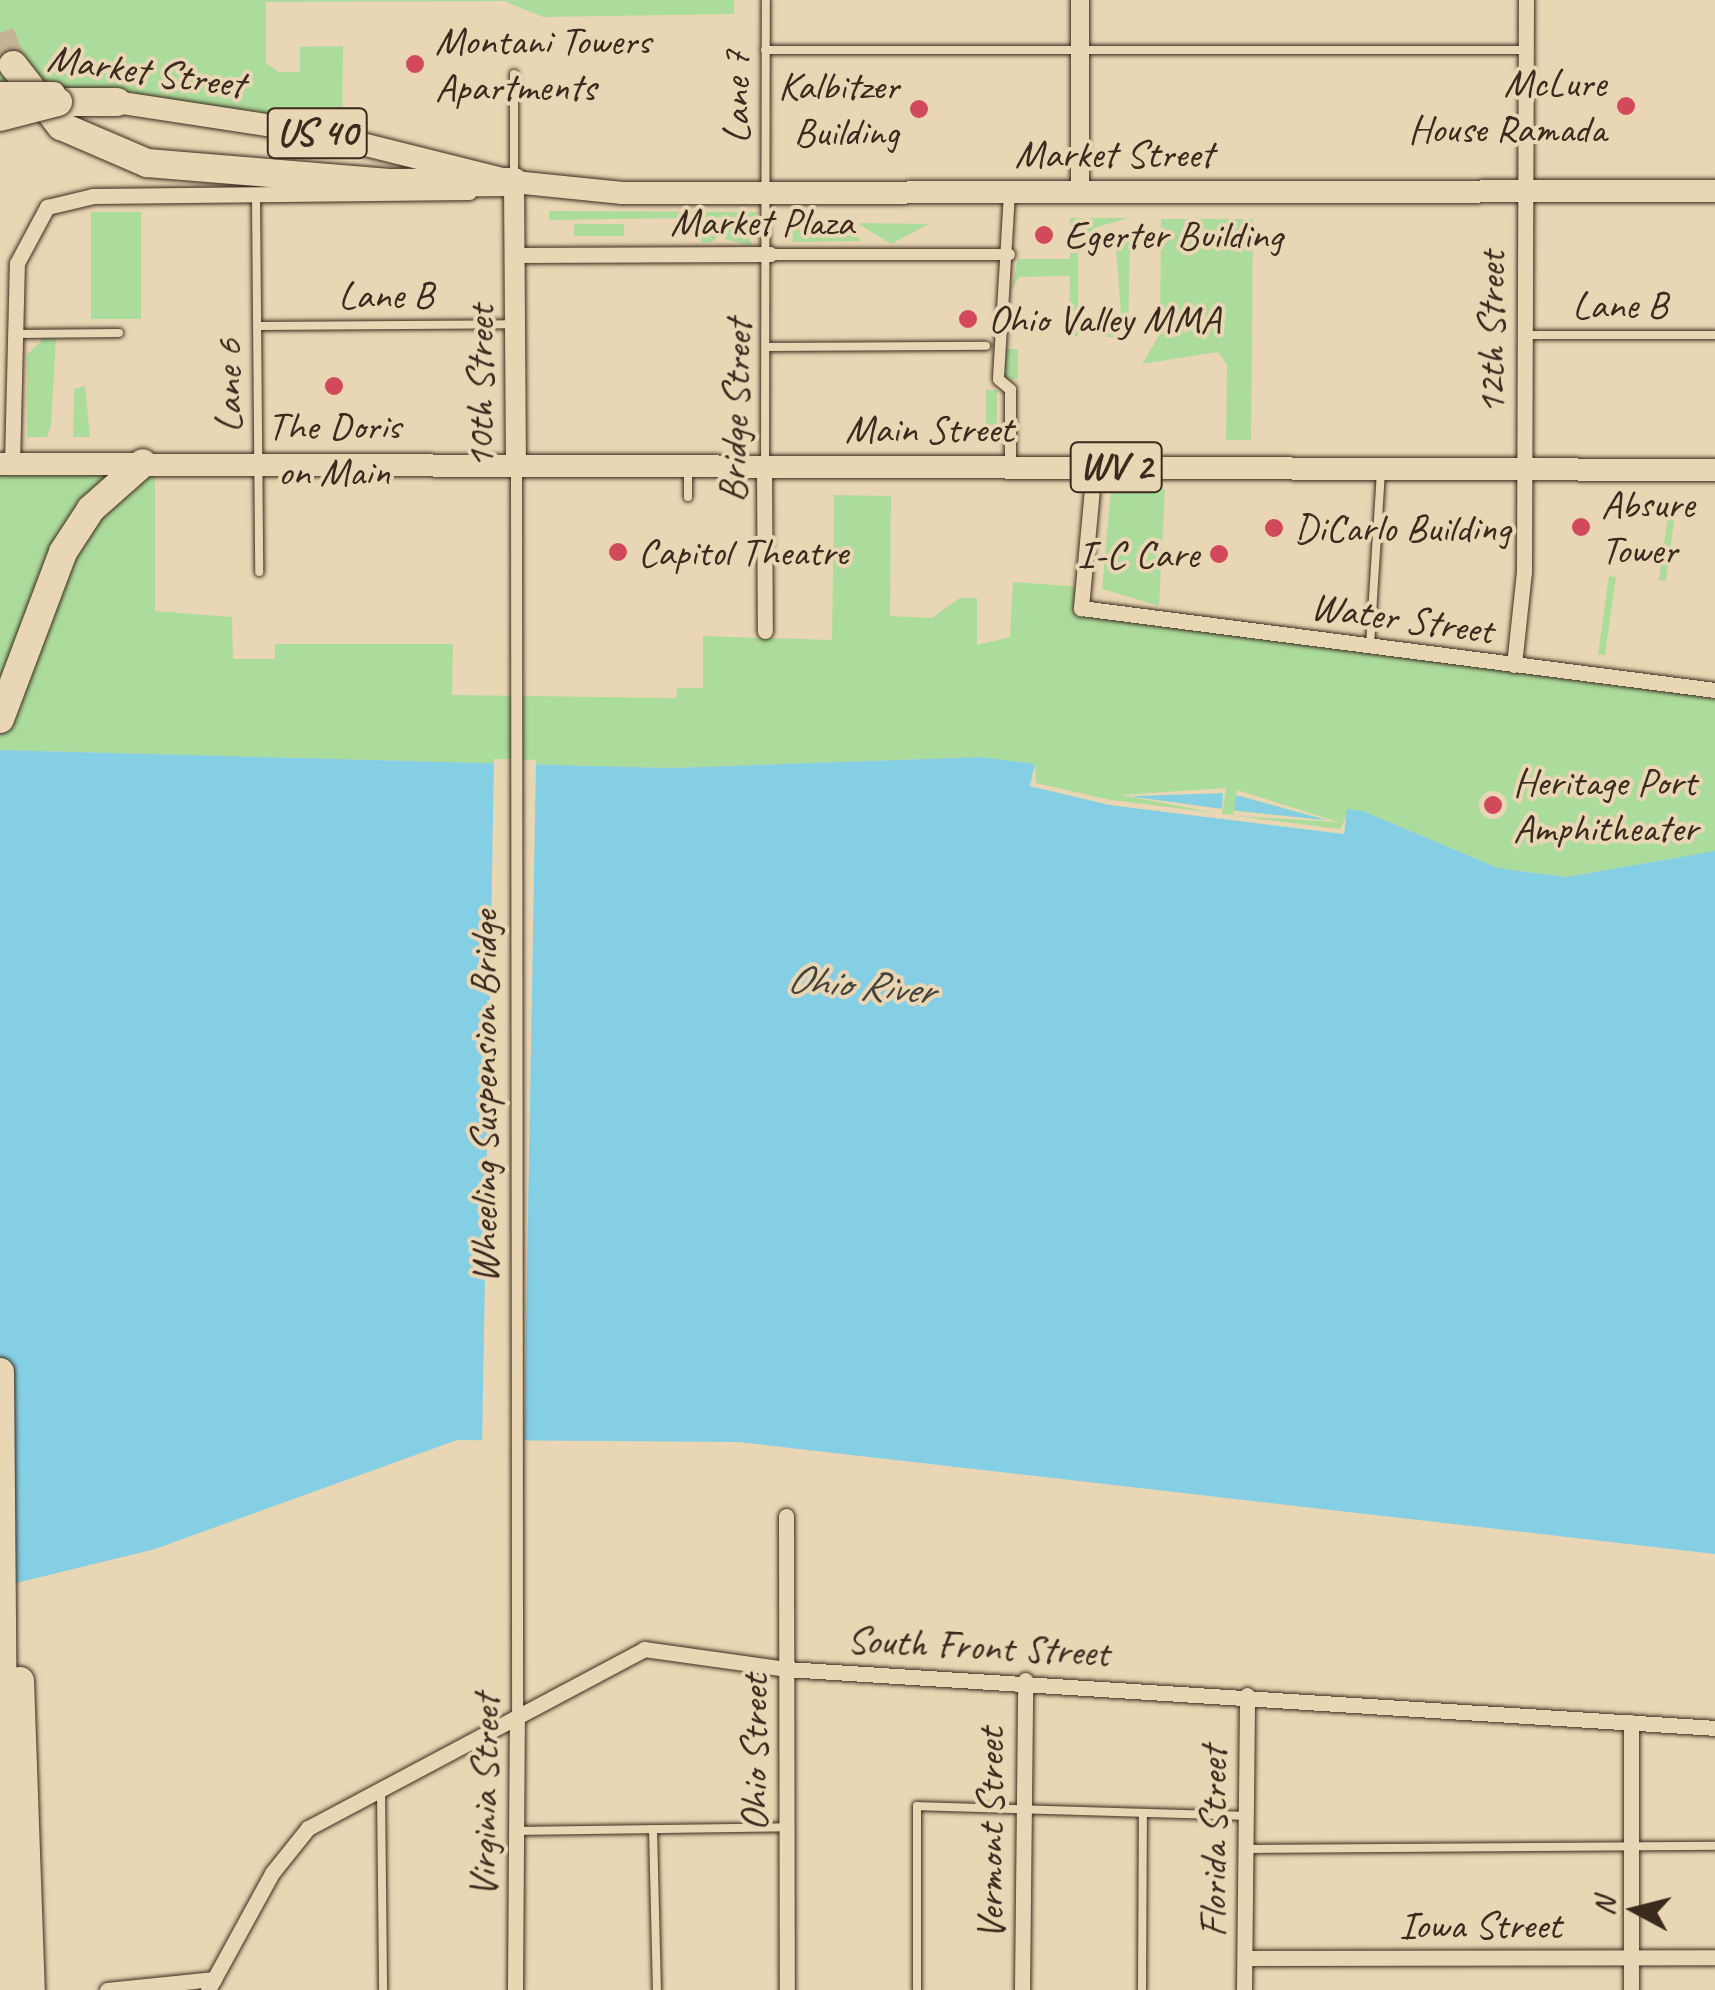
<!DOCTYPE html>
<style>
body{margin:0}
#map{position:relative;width:1715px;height:1990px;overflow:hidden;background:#e9d6b4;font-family:Caveat,sans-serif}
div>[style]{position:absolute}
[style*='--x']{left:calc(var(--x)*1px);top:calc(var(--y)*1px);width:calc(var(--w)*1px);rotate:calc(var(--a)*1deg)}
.green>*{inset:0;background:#acdc9c;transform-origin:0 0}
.round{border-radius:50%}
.water>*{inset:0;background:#84cfe4}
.pier>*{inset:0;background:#e9d6b4;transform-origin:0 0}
.motorway-tunnel>*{height:28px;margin-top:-14px;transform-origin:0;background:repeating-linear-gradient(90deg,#c6b496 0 28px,transparent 0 42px)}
.roads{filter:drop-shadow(0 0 2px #3b2a1e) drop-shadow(0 0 2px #3b2a1e)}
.service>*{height:8px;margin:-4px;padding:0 4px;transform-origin:4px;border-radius:4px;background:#e9d6b4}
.pedestrian>*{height:11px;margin:-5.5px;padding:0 5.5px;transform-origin:5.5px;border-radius:5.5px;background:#e9d6b4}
.minor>*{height:15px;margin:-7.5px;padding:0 7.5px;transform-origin:7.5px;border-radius:7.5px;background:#e9d6b4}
.tertiary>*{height:18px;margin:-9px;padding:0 9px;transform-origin:9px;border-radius:9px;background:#e9d6b4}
.secondary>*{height:20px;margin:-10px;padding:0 10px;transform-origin:10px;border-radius:10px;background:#e9d6b4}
.primary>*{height:22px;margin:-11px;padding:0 11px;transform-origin:11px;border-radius:11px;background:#e9d6b4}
.motorway>*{height:28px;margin:-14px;padding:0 14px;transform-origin:14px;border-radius:14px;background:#e9d6b4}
.bridges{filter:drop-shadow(0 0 2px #3b2a1e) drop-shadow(0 0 2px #3b2a1e)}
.primary-bridge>*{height:22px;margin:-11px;padding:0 11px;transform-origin:11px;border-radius:11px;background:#e9d6b4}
.motorway-bridge>*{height:28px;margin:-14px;padding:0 14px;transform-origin:14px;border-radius:14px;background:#e9d6b4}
.dots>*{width:28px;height:28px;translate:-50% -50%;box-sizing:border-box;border:5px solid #e9d6b4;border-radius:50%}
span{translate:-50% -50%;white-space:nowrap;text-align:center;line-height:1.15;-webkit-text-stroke:8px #e9d6b4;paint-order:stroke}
.shield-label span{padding:2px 8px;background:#e9d6b4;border:2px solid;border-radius:8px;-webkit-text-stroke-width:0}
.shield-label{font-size:38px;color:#3b2a1e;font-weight:700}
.poi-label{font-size:40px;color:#3b2a1e}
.left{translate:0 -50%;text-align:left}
.right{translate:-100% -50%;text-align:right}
.street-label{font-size:40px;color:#3b2a1e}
.water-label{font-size:42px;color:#46433c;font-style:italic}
.north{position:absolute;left:1585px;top:1860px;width:100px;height:100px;-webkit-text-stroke:8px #e9d6b4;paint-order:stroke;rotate:277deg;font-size:28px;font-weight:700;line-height:40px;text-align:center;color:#3b2a1e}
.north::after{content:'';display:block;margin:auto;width:35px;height:45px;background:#3b2a1e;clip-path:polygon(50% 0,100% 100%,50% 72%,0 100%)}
</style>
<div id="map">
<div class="green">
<div style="clip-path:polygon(0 0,734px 0,734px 14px,543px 17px,504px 1px,266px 2px,266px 63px,279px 72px,300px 72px,300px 47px,343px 46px,342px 139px,0 93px)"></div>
<div style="clip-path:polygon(549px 211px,756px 212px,759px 217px,549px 220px)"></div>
<div style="left:91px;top:212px;width:50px;height:107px"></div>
<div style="clip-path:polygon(1070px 218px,1128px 218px,1094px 228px,1078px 248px,1078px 336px,1069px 336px,1070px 276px,1019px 277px,1011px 291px,1018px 259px,1070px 259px)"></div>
<div style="clip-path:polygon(1161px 219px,1253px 219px,1251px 440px,1226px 440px,1227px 365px,1218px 352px,1142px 364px,1160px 334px)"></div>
<div class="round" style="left:696px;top:221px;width:22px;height:22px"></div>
<div style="left:574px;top:224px;width:50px;height:12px"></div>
<div style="clip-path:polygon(744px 224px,752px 246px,725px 239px,725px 225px)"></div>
<div style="clip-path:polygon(792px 224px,847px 224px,861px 241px,793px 242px)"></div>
<div style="clip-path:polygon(859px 224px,859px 223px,929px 224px,891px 244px)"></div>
<div style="clip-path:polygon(1130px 240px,1128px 337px,1106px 337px,1106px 328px,1122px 327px,1116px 249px)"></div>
<div style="clip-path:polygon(45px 337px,56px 337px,51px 425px,47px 437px,27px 437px,27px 355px)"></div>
<div style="clip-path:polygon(1001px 349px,1018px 349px,1018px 379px,1005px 379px)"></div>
<div style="clip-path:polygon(85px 386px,90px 437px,73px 437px,74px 389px)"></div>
<div style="left:986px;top:390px;width:11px;height:47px"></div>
<div style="clip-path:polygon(155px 463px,155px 611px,232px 617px,233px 659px,275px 659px,275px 644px,453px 644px,452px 695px,676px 698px,677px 688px,703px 688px,703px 636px,832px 640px,834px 495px,891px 496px,890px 616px,932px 618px,960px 598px,977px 598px,977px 645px,1010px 637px,1013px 582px,1083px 587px,1081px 607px,1715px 690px,1715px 851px,1566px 877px,1498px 868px,1363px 811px,1344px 834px,1110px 805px,1030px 786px,1035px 764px,980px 757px,671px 768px,0 750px,0 464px)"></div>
<div style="clip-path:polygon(1111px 488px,1165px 489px,1159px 606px,1102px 589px)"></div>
<div style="left:1670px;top:500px;width:7px;height:81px;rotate:8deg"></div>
<div style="left:1609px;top:576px;width:7px;height:79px;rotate:8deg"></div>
</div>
<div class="water">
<div style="clip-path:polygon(0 750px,671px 768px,980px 757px,1035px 764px,1030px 786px,1110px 805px,1344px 834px,1347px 809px,1363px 811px,1498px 868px,1566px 877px,1715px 851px,1715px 1554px,739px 1442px,457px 1440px,155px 1549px,0 1587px)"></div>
<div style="clip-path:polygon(1224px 793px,1222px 809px,1126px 796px)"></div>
<div style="clip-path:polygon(1236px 795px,1333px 822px,1234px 810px)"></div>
</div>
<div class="pier">
<div style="left:494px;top:759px;width:42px;height:686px;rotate:1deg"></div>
<div style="clip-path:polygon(evenodd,1035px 764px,1036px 783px,1111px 800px,1216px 813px,1121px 795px,1226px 788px,1222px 814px,1233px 815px,1237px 790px,1338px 822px,1235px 816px,1340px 829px,1346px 817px,1344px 834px,1110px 805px,1030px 786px,1035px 764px,1223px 793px,1222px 809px,1134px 797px,1135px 796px,1223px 793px,1035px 764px,1236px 795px,1324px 819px,1324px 820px,1234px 811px,1236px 795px)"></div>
</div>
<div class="motorway-tunnel">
<div style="--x:0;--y:33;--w:35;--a:68"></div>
</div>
<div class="roads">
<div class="service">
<div style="--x:765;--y:50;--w:760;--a:0"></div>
<div style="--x:514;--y:74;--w:104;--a:90"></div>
<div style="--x:256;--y:199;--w:373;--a:89.5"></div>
<div style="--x:258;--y:326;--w:257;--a:-0.4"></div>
<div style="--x:15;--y:334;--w:104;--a:-0.6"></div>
<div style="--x:1525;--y:335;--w:190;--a:0"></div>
<div style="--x:770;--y:347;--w:216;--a:-0.3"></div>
<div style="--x:765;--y:464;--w:464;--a:-89.9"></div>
<div style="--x:688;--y:497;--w:26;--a:-90"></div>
<div style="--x:1370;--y:646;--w:173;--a:-86.4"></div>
<div style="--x:381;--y:1790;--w:200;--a:89.4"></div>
<div style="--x:653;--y:1829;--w:161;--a:88.6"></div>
<div style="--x:517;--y:1831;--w:270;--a:-0.8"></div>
<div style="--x:1246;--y:1849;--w:469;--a:-0.4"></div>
<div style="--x:917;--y:1990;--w:184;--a:-90"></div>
<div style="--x:917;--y:1806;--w:329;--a:1.7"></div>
<div style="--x:1142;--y:1990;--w:177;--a:-89.7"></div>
</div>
<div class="pedestrian">
<div style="--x:1009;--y:192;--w:187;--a:93.4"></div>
<div style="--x:998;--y:379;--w:16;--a:40"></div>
<div style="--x:1010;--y:389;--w:78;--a:90"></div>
<div style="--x:770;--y:254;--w:239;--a:0"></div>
<div style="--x:516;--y:465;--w:1251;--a:89.95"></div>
</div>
<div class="minor">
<div style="--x:515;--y:255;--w:255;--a:-0.2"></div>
<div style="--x:12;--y:464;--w:201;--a:-88.6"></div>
<div style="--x:17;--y:263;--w:64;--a:-61.8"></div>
<div style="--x:47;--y:207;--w:47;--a:-13.4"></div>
<div style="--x:93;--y:196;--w:376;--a:-0.6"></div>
<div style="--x:764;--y:466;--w:165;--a:89.7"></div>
<div style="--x:1094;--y:467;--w:142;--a:95.3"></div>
<div style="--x:1081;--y:608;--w:639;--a:7.37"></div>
<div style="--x:1514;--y:665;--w:94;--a:-83.9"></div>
<div style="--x:1524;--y:572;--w:572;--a:-89.8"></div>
<div style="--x:786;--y:1516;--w:474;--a:89.9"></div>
<div style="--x:1245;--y:1958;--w:470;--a:-0.1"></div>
<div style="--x:107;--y:1990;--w:108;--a:-5.9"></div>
<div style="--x:208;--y:1990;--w:133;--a:-61.3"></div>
<div style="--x:272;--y:1873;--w:58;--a:-51.3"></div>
<div style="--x:308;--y:1828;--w:381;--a:-28"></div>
<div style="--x:644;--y:1649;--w:143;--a:8"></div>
<div style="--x:786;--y:1669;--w:931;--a:3.63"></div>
<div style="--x:515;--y:1990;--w:274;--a:-89.6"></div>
<div style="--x:1022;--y:1990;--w:310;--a:-89.4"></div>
<div style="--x:1244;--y:1990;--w:295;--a:-89.4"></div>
<div style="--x:1631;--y:1990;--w:268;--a:-90"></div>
</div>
<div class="tertiary">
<div style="--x:1080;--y:191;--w:191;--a:-90"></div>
</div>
<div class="secondary">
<div style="--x:514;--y:182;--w:283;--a:89.6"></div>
</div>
<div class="primary">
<div style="--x:103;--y:100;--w:218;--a:8.7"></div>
<div style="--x:318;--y:133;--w:202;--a:14"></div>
<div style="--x:514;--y:182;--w:109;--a:5.8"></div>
<div style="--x:622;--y:193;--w:1093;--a:-0.1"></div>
<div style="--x:0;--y:464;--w:1715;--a:0.2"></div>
</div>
<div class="motorway">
<div style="--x:13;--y:65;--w:78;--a:51.8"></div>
<div style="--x:61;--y:126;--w:94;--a:23.3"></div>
<div style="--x:147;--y:163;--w:246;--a:4.7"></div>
<div style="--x:392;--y:183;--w:122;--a:-0.5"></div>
<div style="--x:58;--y:102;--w:59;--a:0"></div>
<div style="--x:0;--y:719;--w:178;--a:-69.3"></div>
<div style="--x:63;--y:552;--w:51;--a:-56.9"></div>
<div style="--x:91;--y:509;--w:69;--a:-41.5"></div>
<div style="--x:0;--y:1372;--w:618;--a:89.54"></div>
<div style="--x:20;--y:1681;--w:309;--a:88"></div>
</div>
</div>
<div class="bridges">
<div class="primary-bridge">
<div style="--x:0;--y:93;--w:54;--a:0"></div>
</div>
<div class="motorway-bridge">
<div style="--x:0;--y:117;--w:60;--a:-14.5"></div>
</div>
</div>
<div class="dots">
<div style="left:415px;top:64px;background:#d1495b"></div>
<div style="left:1626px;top:106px;background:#d1495b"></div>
<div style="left:919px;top:109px;background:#d1495b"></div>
<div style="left:1044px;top:235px;background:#d1495b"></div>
<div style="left:968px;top:319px;background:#d1495b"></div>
<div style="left:334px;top:386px;background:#d1495b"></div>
<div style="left:1581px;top:527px;background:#d1495b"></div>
<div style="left:1274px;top:528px;background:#d1495b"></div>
<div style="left:618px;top:552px;background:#d1495b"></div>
<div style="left:1219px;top:554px;background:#d1495b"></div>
<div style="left:1493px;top:805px;background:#d1495b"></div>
</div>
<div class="shield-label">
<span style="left:317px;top:133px">US 40</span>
<span style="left:1116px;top:467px">WV 2</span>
</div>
<div class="poi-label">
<span class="left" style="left:435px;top:64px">Montani Towers<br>Apartments</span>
<span class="right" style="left:1606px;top:106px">McLure<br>House Ramada</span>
<span class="right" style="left:899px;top:109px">Kalbitzer<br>Building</span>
<span class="left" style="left:1064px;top:235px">Egerter Building</span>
<span class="left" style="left:988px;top:319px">Ohio Valley MMA</span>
<span style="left:334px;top:449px">The Doris<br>on Main</span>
<span class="left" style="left:1601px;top:527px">Absure<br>Tower</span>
<span class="left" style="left:1294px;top:528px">DiCarlo Building</span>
<span class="left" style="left:638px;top:552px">Capitol Theatre</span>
<span class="right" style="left:1199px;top:554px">I-C Care</span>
<span class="left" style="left:1513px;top:805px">Heritage Port<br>Amphitheater</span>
</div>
<div class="street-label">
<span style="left:146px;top:71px;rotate:8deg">Market Street</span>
<span style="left:736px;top:97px;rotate:-90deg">Lane 7</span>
<span style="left:1114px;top:154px">Market Street</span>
<span style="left:762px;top:222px">Market Plaza</span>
<span style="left:386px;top:295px">Lane B</span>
<span style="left:1620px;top:305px">Lane B</span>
<span style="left:1491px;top:333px;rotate:-90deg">12th Street</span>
<span style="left:228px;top:386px;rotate:-90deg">Lane 6</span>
<span style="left:480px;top:387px;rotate:-90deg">10th Street</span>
<span style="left:735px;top:411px;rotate:-88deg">Bridge Street</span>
<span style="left:929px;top:429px">Main Street</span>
<span style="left:1402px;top:618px;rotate:8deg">Water Street</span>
<span style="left:484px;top:1097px;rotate:-90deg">Wheeling Suspension Bridge</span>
<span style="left:978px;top:1646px;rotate:3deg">South Front Street</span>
<span style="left:754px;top:1753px;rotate:-90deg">Ohio Street</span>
<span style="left:484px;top:1796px;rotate:-89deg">Virginia Street</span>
<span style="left:990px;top:1834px;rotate:-90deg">Vermont Street</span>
<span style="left:1213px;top:1842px;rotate:-90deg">Florida Street</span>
<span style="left:1480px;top:1925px">Iowa Street</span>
</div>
<div class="water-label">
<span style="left:860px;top:985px;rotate:5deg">Ohio River</span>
</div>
<div class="north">N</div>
</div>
